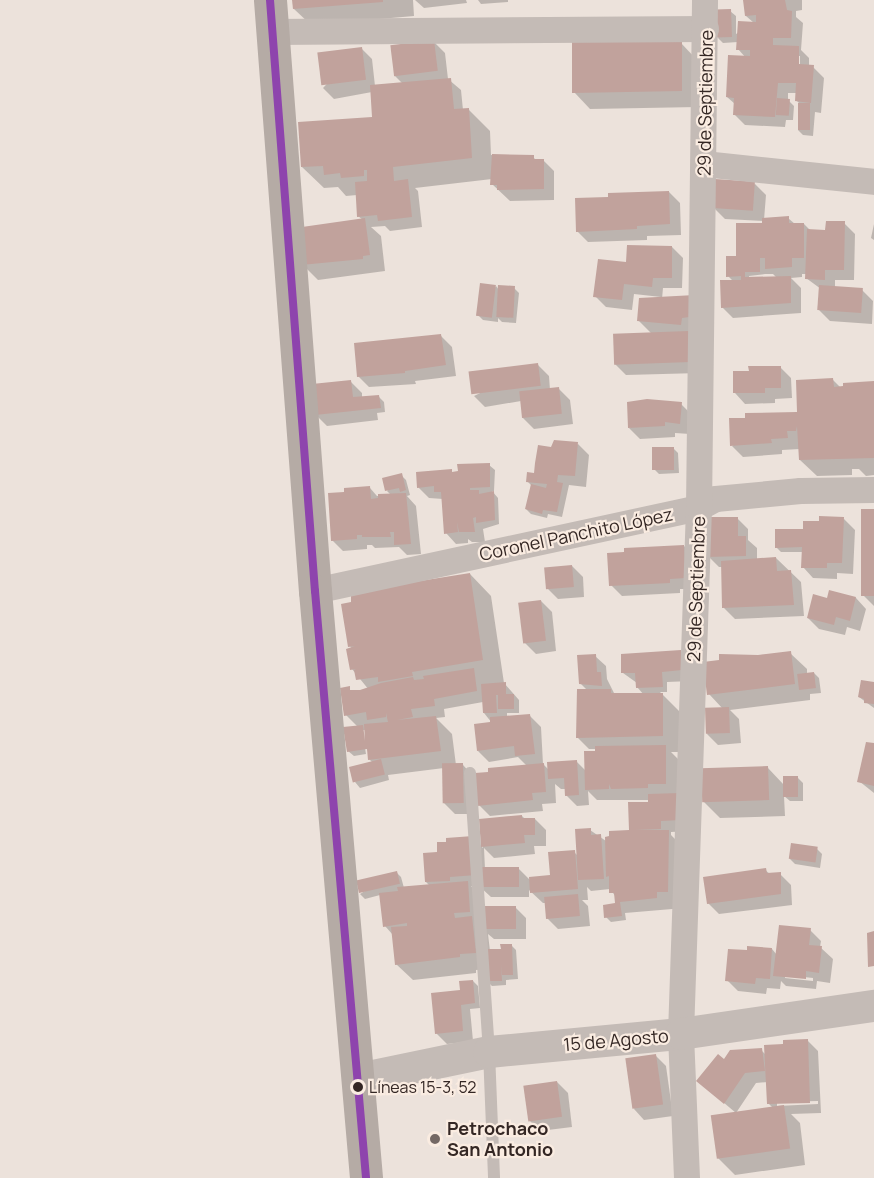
<!DOCTYPE html>
<meta charset="utf-8">
<style>
body{margin:0}
#map{position:relative;width:874px;height:1178px;overflow:hidden;background:#ece2db;font-family:Manrope,sans-serif}
div>[style]{position:absolute}
[style*='--x']{left:calc(var(--x)*1px);top:calc(var(--y)*1px);width:calc(var(--w)*1px);rotate:calc(var(--a)*1deg)}
.shadow>*{inset:0;background:#0003}
.building>*{inset:0;background:#c1a29c;transform-origin:0 0}
.service>*{height:12px;margin:-6px;padding:0 6px;transform-origin:6px;border-radius:6px;background:#c4bbb6}
.minor>*{height:26px;margin:-13px;padding:0 13px;transform-origin:13px;border-radius:13px;background:#c4bbb6}
.tertiary>*{height:32px;margin:-16px;padding:0 16px;transform-origin:16px;border-radius:16px;background:#c4bbb6}
.secondary>*{height:33px;margin:-16.5px;padding:0 16.5px;transform-origin:16.5px;border-radius:16.5px;background:#b5aba5}
.bus-1>*{height:8px;margin:-4px;padding:0 4px;transform-origin:4px;border-radius:4px;background:#8e44ad}
.dots>*{width:16px;height:16px;translate:-50% -50%;box-sizing:border-box;border:3px solid #faece1;border-radius:50%}
span{translate:-50% -50%;white-space:nowrap;text-align:center;line-height:1.15;-webkit-text-stroke:4.5px #faece1;paint-order:stroke}
.bus-label{font-size:16px;color:#342724}
.left{translate:0 -50%;text-align:left}
.street-label{font-size:18px;color:#342724}
.poi-label{font-size:18px;color:#342724;font-weight:700}
</style>
<div id="map">
<div class="shadow">
<div style="clip-path:polygon(293px 0,413px 0,414px 16px,311px 25px,294px 9px)"></div>
<div style="clip-path:polygon(415px 0,466px 0,467px 3px,424px 8px)"></div>
<div style="clip-path:polygon(478px 0,508px 0,508px 2px,481px 4px)"></div>
<div style="clip-path:polygon(evenodd,745px 0,802px 0,802px 10px,796px 11px,796px 17px,803px 23px,801px 50px,809px 58px,809px 66px,813px 67px,824px 78px,821px 113px,815px 112px,813px 136px,803px 135px,798px 130px,800px 104px,797px 101px,797px 93px,788px 93px,788px 100px,794px 106px,793px 120px,786px 120px,785px 127px,745px 125px,734px 114px,735px 104px,727px 97px,746px 58px,738px 49px,738px 42px,723px 43px,718px 38px,730px 11px,736px 16px,736px 34px,754px 23px,746px 16px,745px 0,797px 56px,800px 56px,800px 72px,797px 56px)"></div>
<div style="clip-path:polygon(434px 42px,445px 53px,448px 79px,461px 90px,463px 110px,468px 109px,490px 131px,491px 155px,533px 157px,536px 160px,543px 160px,554px 171px,554px 200px,510px 201px,492px 184px,492px 179px,415px 188px,418px 191px,422px 227px,390px 231px,385px 226px,371px 227px,381px 236px,385px 271px,318px 280px,302px 264px,363px 220px,358px 216px,357px 195px,346px 196px,338px 187px,324px 188px,302px 167px,374px 119px,372px 92px,334px 99px,323px 88px,361px 48px,372px 59px,375px 86px,403px 84px,395px 76px)"></div>
<div style="clip-path:polygon(681px 43px,697px 60px,698px 107px,590px 109px,574px 92px)"></div>
<div style="clip-path:polygon(evenodd,755px 184px,766px 195px,764px 220px,788px 218px,795px 224px,804px 224px,811px 231px,827px 232px,844px 223px,855px 234px,854px 280px,835px 280px,835px 288px,862px 290px,873px 301px,872px 324px,830px 321px,819px 310px,821px 289px,806px 278px,806px 274px,802px 274px,802px 277px,791px 278px,801px 288px,801px 313px,733px 318px,722px 307px,733px 281px,728px 276px,764px 221px,725px 219px,714px 208px,755px 184px,765px 274px,773px 274px,777px 278px,749px 280px,749px 276px,765px 274px)"></div>
<div style="clip-path:polygon(669px 192px,680px 203px,681px 235px,647px 236px,647px 240px,588px 242px,577px 231px)"></div>
<div style="clip-path:polygon(874px 224px,874px 240px,871px 238px)"></div>
<div style="clip-path:polygon(672px 247px,683px 258px,682px 288px,663px 288px,662px 299px,694px 297px,700px 373px,626px 375px,615px 364px,652px 334px,639px 321px,661px 297px,634px 294px,632px 310px,606px 307px,595px 296px,628px 264px)"></div>
<div style="clip-path:polygon(496px 286px,499px 290px,514px 288px,519px 293px,516px 323px,502px 322px,498px 318px,498px 322px,483px 320px,478px 315px)"></div>
<div style="clip-path:polygon(441px 336px,452px 347px,456px 376px,415px 381px,416px 384px,369px 387px,358px 376px)"></div>
<div style="clip-path:polygon(538px 365px,549px 376px,550px 390px,559px 389px,570px 400px,573px 424px,534px 429px,523px 418px,521px 401px,485px 407px,474px 396px)"></div>
<div style="clip-path:polygon(780px 367px,791px 378px,792px 398px,775px 399px,775px 403px,745px 404px,735px 393px,750px 372px)"></div>
<div style="clip-path:polygon(833px 380px,841px 388px,874px 383px,874px 475px,866px 476px,859px 469px,852px 469px,852px 475px,817px 476px,800px 460px,800px 449px,782px 450px,782px 454px,743px 457px,732px 446px,798px 413px)"></div>
<div style="clip-path:polygon(351px 382px,362px 393px,362px 398px,379px 397px,384px 402px,385px 412px,377px 413px,378px 420px,327px 426px,316px 415px)"></div>
<div style="clip-path:polygon(681px 404px,692px 415px,690px 434px,675px 433px,675px 437px,640px 439px,629px 428px)"></div>
<div style="clip-path:polygon(578px 444px,589px 455px,586px 487px,569px 485px,562px 517px,548px 514px,547px 518px,531px 514px,526px 509px,532px 486px,528px 482px)"></div>
<div style="clip-path:polygon(673px 448px,678px 453px,679px 473px,659px 474px,654px 469px)"></div>
<div style="clip-path:polygon(489px 465px,495px 470px,494px 491px,492px 491px,498px 498px,499px 524px,483px 529px,485px 542px,472px 542px,468px 539px,468px 543px,456px 544px,446px 533px,443px 499px,429px 498px,418px 487px,459px 472px)"></div>
<div style="clip-path:polygon(401px 475px,406px 480px,410px 495px,407px 496px,416px 506px,421px 554px,407px 555px,399px 547px,375px 548px,372px 545px,367px 545px,367px 549px,343px 551px,332px 540px,370px 488px,377px 496px,391px 495px,387px 491px)"></div>
<div style="clip-path:polygon(874px 511px,874px 606px,863px 595px)"></div>
<div style="clip-path:polygon(737px 518px,748px 529px,748px 540px,757px 548px,757px 560px,776px 558px,801px 582px,804px 616px,735px 619px,724px 608px,723px 567px,719px 567px,708px 556px)"></div>
<div style="clip-path:polygon(844px 519px,855px 530px,853px 574px,837px 573px,837px 579px,813px 578px,803px 567px,803px 552px,781px 552px,776px 547px,804px 530px)"></div>
<div style="clip-path:polygon(684px 546px,695px 557px,696px 589px,680px 589px,680px 593px,622px 596px,611px 585px)"></div>
<div style="clip-path:polygon(572px 566px,583px 577px,584px 597px,558px 599px,547px 588px)"></div>
<div style="clip-path:polygon(470px 574px,491px 596px,504px 683px,519px 700px,519px 713px,507px 713px,507px 717px,530px 716px,541px 727px,543px 764px,549px 770px,576px 761px,586px 771px,597px 752px,597px 749px,589px 749px,578px 738px,588px 691px,580px 683px,595px 656px,606px 666px,607px 679px,615px 695px,644px 695px,637px 687px,637px 683px,623px 673px,680px 651px,691px 662px,692px 681px,667px 682px,667px 692px,660px 692px,679px 711px,679px 752px,671px 752px,682px 763px,691px 831px,671px 832px,671px 835px,684px 848px,684px 908px,625px 913px,626px 920px,611px 922px,606px 917px,618px 904px,616px 897px,610px 889px,591px 891px,587px 887px,588px 900px,582px 900px,588px 906px,590px 926px,558px 929px,547px 918px,546px 903px,543px 903px,529px 890px,529px 897px,491px 897px,479px 886px,471px 886px,478px 893px,480px 922px,515px 907px,526px 918px,526px 939px,494px 939px,488px 934px,490px 951px,502px 950px,511px 945px,516px 950px,518px 979px,506px 980px,506px 985px,492px 986px,487px 981px,487px 969px,476px 970px,476px 973px,413px 980px,396px 964px,393px 935px,385px 926px,380px 895px,365px 899px,360px 894px,396px 872px,401px 877px,404px 888px,430px 886px,426px 882px,439px 854px,473px 838px,483px 848px,480px 820px,522px 816px,525px 819px,535px 819px,546px 830px,546px 846px,534px 846px,535px 854px,494px 858px,484px 848px,485px 869px,518px 868px,530px 880px,551px 876px,574px 852px,578px 856px,590px 830px,606px 841px,633px 832px,656px 800px,597px 800px,588px 791px,589px 805px,577px 806px,566px 795px,566px 789px,561px 789px,555px 784px,556px 803px,542px 804px,543px 811px,490px 816px,479px 805px,527px 766px,518px 757px,489px 762px,478px 751px,492px 723px,484px 713px,483px 702px,444px 709px,445px 717px,436px 718px,452px 734px,456px 765px,463px 765px,473px 776px,474px 814px,455px 814px,444px 803px,444px 768px,388px 775px,389px 780px,360px 788px,355px 782px,373px 763px,369px 759px,365px 730px,362px 730px,366px 754px,354px 756px,348px 751px,358px 727px,346px 715px,342px 690px,369px 690px,352px 669px,353px 650px,350px 646px)"></div>
<div style="clip-path:polygon(856px 598px,866px 609px,860px 631px,847px 627px,845px 635px,819px 629px,808px 618px,828px 600px)"></div>
<div style="clip-path:polygon(541px 601px,552px 612px,556px 651px,536px 654px,525px 643px)"></div>
<div style="clip-path:polygon(790px 653px,807px 669px,807px 674px,814px 673px,819px 678px,821px 693px,810px 694px,810px 700px,730px 710px,739px 719px,741px 743px,718px 745px,707px 734px,723px 709px,709px 694px,747px 656px)"></div>
<div style="clip-path:polygon(874px 683px,874px 708px,859px 697px)"></div>
<div style="clip-path:polygon(874px 745px,874px 793px,859px 781px)"></div>
<div style="clip-path:polygon(768px 768px,784px 785px,798px 778px,803px 783px,803px 801px,790px 801px,784px 796px,785px 816px,720px 818px,703px 801px)"></div>
<div style="clip-path:polygon(817px 849px,822px 854px,820px 868px,795px 864px,790px 859px)"></div>
<div style="clip-path:polygon(765px 870px,770px 874px,780px 874px,791px 885px,792px 905px,719px 914px,708px 903px)"></div>
<div style="clip-path:polygon(evenodd,810px 930px,821px 941px,820px 947px,833px 959px,830px 983px,817px 981px,816px 989px,786px 986px,781px 981px,780px 989px,767px 988px,766px 994px,738px 991px,727px 980px,748px 952px,772px 949px,777px 955px,810px 930px,785px 975px,813px 978px,813px 981px,785px 978px,785px 975px)"></div>
<div style="clip-path:polygon(473px 981px,478px 986px,480px 1008px,470px 1009px,473px 1041px,447px 1044px,436px 1033px,459px 992px)"></div>
<div style="clip-path:polygon(evenodd,807px 1040px,818px 1051px,821px 1113px,791px 1114px,800px 1123px,805px 1165px,735px 1175px,718px 1158px,736px 1113px,698px 1081px,724px 1061px,761px 1050px,766px 1055px,807px 1040px,768px 1082px,769px 1104px,773px 1108px,736px 1113px,756px 1083px,768px 1082px,807px 1040px,818px 1101px,818px 1104px,777px 1106px,777px 1102px,818px 1101px)"></div>
<div style="clip-path:polygon(655px 1055px,666px 1066px,673px 1116px,644px 1120px,634px 1109px)"></div>
<div style="clip-path:polygon(557px 1082px,568px 1093px,572px 1127px,540px 1131px,529px 1120px)"></div>
</div>
<div class="building">
<div style="clip-path:polygon(292px 0,383px 0,383px 2px,293px 9px)"></div>
<div style="clip-path:polygon(743px 0,785px 0,787px 10px,792px 11px,791px 38px,773px 38px,773px 45px,799px 46px,799px 64px,814px 65px,811px 103px,795px 101px,796px 83px,778px 83px,775px 117px,733px 115px,734px 98px,726px 97px,728px 55px,750px 56px,750px 50px,736px 50px,738px 21px,756px 22px,756px 15px,745px 16px)"></div>
<div style="left:731px;top:9px;width:28px;height:16px;rotate:88deg"></div>
<div style="clip-path:polygon(626px 38px,626px 42px,642px 42px,642px 38px,682px 42px,682px 91px,572px 93px,572px 39px)"></div>
<div style="left:434px;top:40px;width:31px;height:44px;rotate:83deg"></div>
<div style="left:362px;top:47px;width:33px;height:45px;rotate:83deg"></div>
<div style="clip-path:polygon(451px 78px,454px 109px,469px 108px,472px 158px,393px 167px,394px 181px,408px 179px,412px 217px,378px 221px,377px 215px,357px 217px,355px 182px,367px 181px,367px 170px,364px 170px,364px 176px,341px 178px,340px 173px,324px 175px,323px 166px,301px 167px,298px 122px,372px 117px,370px 85px)"></div>
<div style="left:777px;top:98px;width:13px;height:17px;rotate:4deg"></div>
<div style="left:798px;top:103px;width:12px;height:27px"></div>
<div style="clip-path:polygon(492px 154px,534px 155px,534px 159px,544px 159px,544px 189px,497px 190px,497px 185px,490px 185px)"></div>
<div style="left:715px;top:179px;width:40px;height:29px;rotate:4deg"></div>
<div style="clip-path:polygon(669px 191px,670px 224px,637px 226px,637px 229px,576px 232px,575px 198px,608px 197px,608px 193px)"></div>
<div style="clip-path:polygon(789px 216px,789px 223px,804px 223px,804px 258px,792px 258px,792px 267px,765px 269px,765px 258px,760px 258px,760px 272px,745px 272px,745px 277px,791px 276px,791px 303px,721px 308px,720px 280px,741px 280px,741px 276px,726px 277px,726px 256px,736px 256px,736px 223px,762px 223px,762px 218px)"></div>
<div style="clip-path:polygon(365px 218px,370px 255px,363px 256px,363px 259px,301px 265px,295px 228px)"></div>
<div style="clip-path:polygon(826px 221px,845px 221px,844px 270px,825px 270px,825px 280px,805px 279px,807px 229px,825px 230px)"></div>
<div style="clip-path:polygon(627px 245px,672px 246px,672px 278px,653px 278px,652px 287px,624px 284px,622px 300px,593px 297px,598px 259px,626px 262px)"></div>
<div style="left:480px;top:283px;width:16px;height:33px;rotate:7deg"></div>
<div style="left:498px;top:285px;width:17px;height:32px;rotate:3deg"></div>
<div style="left:819px;top:285px;width:44px;height:25px;rotate:4deg"></div>
<div style="clip-path:polygon(695px 295px,697px 316px,682px 318px,681px 325px,637px 321px,639px 298px)"></div>
<div style="left:689px;top:331px;width:31px;height:76px;rotate:88deg"></div>
<div style="clip-path:polygon(441px 334px,446px 365px,405px 371px,405px 373px,357px 377px,354px 343px)"></div>
<div style="left:538px;top:363px;width:23px;height:70px;rotate:83deg"></div>
<div style="clip-path:polygon(748px 366px,781px 366px,781px 388px,765px 388px,765px 393px,733px 393px,733px 371px,749px 371px)"></div>
<div style="clip-path:polygon(833px 378px,834px 387px,843px 386px,843px 383px,874px 381px,874px 458px,799px 460px,797px 426px,796px 431px,787px 431px,788px 438px,771px 439px,772px 443px,730px 446px,729px 418px,745px 418px,745px 413px,797px 412px,796px 380px)"></div>
<div style="clip-path:polygon(351px 380px,353px 397px,379px 395px,381px 408px,315px 415px,312px 384px)"></div>
<div style="left:559px;top:387px;width:27px;height:40px;rotate:84deg"></div>
<div style="clip-path:polygon(647px 399px,682px 402px,680px 424px,665px 422px,665px 426px,628px 428px,627px 402px)"></div>
<div style="clip-path:polygon(554px 440px,578px 442px,575px 476px,558px 475px,557px 482px,563px 483px,557px 512px,543px 510px,542px 514px,525px 509px,531px 484px,546px 488px,547px 484px,526px 482px,527px 472px,534px 473px,535px 463px,548px 465px,535px 463px,538px 445px,551px 447px)"></div>
<div style="left:652px;top:447px;width:22px;height:23px"></div>
<div style="clip-path:polygon(490px 463px,490px 487px,470px 488px,470px 490px,479px 490px,479px 494px,494px 491px,495px 520px,476px 523px,476px 517px,473px 518px,475px 532px,459px 532px,457px 522px,458px 532px,444px 534px,441px 492px,434px 492px,434px 486px,417px 488px,416px 472px,452px 469px,452px 472px,458px 471px,457px 464px)"></div>
<div style="clip-path:polygon(402px 473px,406px 490px,400px 492px,399px 488px,385px 491px,382px 478px)"></div>
<div style="clip-path:polygon(370px 486px,371px 499px,378px 498px,378px 494px,406px 493px,411px 544px,394px 545px,394px 532px,390px 532px,391px 537px,362px 537px,362px 535px,357px 535px,357px 539px,331px 541px,328px 493px,344px 492px,344px 488px)"></div>
<div style="left:874px;top:509px;width:87px;height:13px;rotate:90deg"></div>
<div style="clip-path:polygon(819px 516px,844px 517px,842px 563px,827px 563px,827px 568px,801px 568px,802px 547px,775px 548px,775px 529px,803px 529px,803px 521px,819px 521px)"></div>
<div style="clip-path:polygon(706px 517px,738px 517px,738px 536px,746px 536px,746px 556px,706px 557px)"></div>
<div style="clip-path:polygon(684px 545px,686px 578px,670px 579px,670px 583px,609px 586px,607px 553px,624px 552px,624px 548px)"></div>
<div style="clip-path:polygon(776px 557px,777px 571px,791px 570px,794px 605px,722px 608px,721px 561px)"></div>
<div style="left:572px;top:565px;width:22px;height:28px;rotate:85deg"></div>
<div style="clip-path:polygon(470px 573px,483px 660px,412px 672px,413px 676px,378px 682px,378px 677px,356px 680px,354px 670px,356px 669px,350px 670px,346px 649px,355px 646px,348px 647px,341px 604px,351px 602px,351px 592px)"></div>
<div style="clip-path:polygon(829px 590px,856px 597px,850px 621px,836px 617px,834px 625px,807px 618px,813px 594px,827px 598px)"></div>
<div style="left:541px;top:600px;width:41px;height:23px;rotate:83deg"></div>
<div style="clip-path:polygon(681px 650px,682px 670px,662px 672px,663px 687px,636px 688px,635px 673px,621px 673px,621px 654px)"></div>
<div style="clip-path:polygon(791px 651px,795px 684px,707px 695px,703px 662px,719px 660px,719px 654px,758px 655px)"></div>
<div style="clip-path:polygon(596px 654px,597px 672px,601px 672px,602px 686px,579px 684px,577px 655px)"></div>
<div style="clip-path:polygon(474px 668px,477px 691px,434px 699px,435px 706px,411px 709px,413px 717px,397px 720px,436px 716px,441px 751px,368px 760px,367px 749px,347px 752px,343px 727px,363px 725px,365px 741px,364px 724px,388px 722px,386px 713px,386px 717px,367px 720px,366px 712px,344px 716px,340px 688px,350px 686px,350px 690px,360px 690px,381px 683px,413px 677px,414px 680px,424px 679px,423px 676px)"></div>
<div style="left:814px;top:672px;width:16px;height:17px;rotate:83deg"></div>
<div style="clip-path:polygon(861px 680px,874px 682px,874px 704px,864px 703px,864px 699px,858px 697px)"></div>
<div style="clip-path:polygon(506px 682px,506px 694px,514px 694px,514px 709px,498px 709px,498px 695px,496px 695px,497px 713px,483px 713px,481px 684px)"></div>
<div style="clip-path:polygon(577px 689px,611px 689px,611px 693px,663px 693px,663px 736px,576px 738px)"></div>
<div style="left:729px;top:707px;width:26px;height:24px;rotate:88deg"></div>
<div style="clip-path:polygon(530px 714px,535px 754px,515px 756px,514px 746px,477px 751px,474px 724px,490px 722px,490px 717px)"></div>
<div style="clip-path:polygon(866px 742px,874px 743px,874px 786px,857px 782px)"></div>
<div style="clip-path:polygon(666px 745px,666px 784px,648px 784px,648px 788px,611px 789px,609px 784px,609px 789px,585px 790px,584px 751px,595px 751px,595px 746px)"></div>
<div style="left:381px;top:759px;width:16px;height:33px;rotate:76deg"></div>
<div style="clip-path:polygon(577px 760px,579px 795px,565px 796px,564px 778px,548px 779px,547px 762px)"></div>
<div style="left:463px;top:763px;width:40px;height:21px;rotate:89deg"></div>
<div style="clip-path:polygon(544px 763px,546px 792px,532px 793px,533px 800px,477px 806px,475px 773px,488px 772px,488px 768px)"></div>
<div style="left:768px;top:766px;width:34px;height:67px;rotate:88deg"></div>
<div style="left:783px;top:776px;width:15px;height:21px"></div>
<div style="clip-path:polygon(680px 793px,681px 820px,661px 821px,661px 829px,635px 830px,669px 830px,668px 892px,657px 892px,657px 898px,620px 902px,622px 916px,604px 918px,603px 905px,615px 903px,614px 893px,609px 893px,609px 876px,606px 877px,605px 837px,609px 836px,609px 831px,629px 830px,628px 802px,648px 802px,648px 794px)"></div>
<div style="clip-path:polygon(522px 815px,522px 818px,535px 818px,535px 835px,524px 835px,525px 843px,481px 847px,479px 819px)"></div>
<div style="clip-path:polygon(591px 828px,591px 835px,601px 834px,604px 879px,578px 880px,575px 829px)"></div>
<div style="clip-path:polygon(473px 836px,476px 875px,450px 877px,450px 881px,425px 882px,423px 853px,437px 852px,437px 842px,446px 842px,446px 838px)"></div>
<div style="left:791px;top:843px;width:27px;height:16px;rotate:8deg"></div>
<div style="clip-path:polygon(575px 850px,578px 889px,530px 893px,529px 877px,550px 875px,548px 852px)"></div>
<div style="left:479px;top:867px;width:40px;height:20px"></div>
<div style="clip-path:polygon(766px 868px,767px 873px,781px 872px,781px 894px,707px 904px,703px 877px)"></div>
<div style="left:397px;top:871px;width:13px;height:42px;rotate:77deg"></div>
<div style="clip-path:polygon(468px 881px,470px 912px,454px 913px,455px 918px,472px 916px,476px 953px,460px 954px,460px 957px,395px 965px,391px 927px,407px 926px,407px 923px,383px 927px,379px 893px,398px 891px,397px 887px)"></div>
<div style="left:578px;top:894px;width:22px;height:34px;rotate:85deg"></div>
<div style="left:481px;top:906px;width:35px;height:23px"></div>
<div style="clip-path:polygon(779px 925px,811px 928px,809px 945px,822px 946px,819px 973px,806px 971px,806px 979px,773px 976px)"></div>
<div style="clip-path:polygon(874px 931px,874px 966px,868px 967px,867px 933px)"></div>
<div style="clip-path:polygon(500px 944px,512px 944px,513px 975px,502px 975px,501px 964px,502px 981px,486px 981px,484px 949px,501px 949px)"></div>
<div style="clip-path:polygon(747px 946px,772px 948px,770px 979px,756px 978px,755px 984px,725px 981px,728px 949px,747px 950px)"></div>
<div style="clip-path:polygon(473px 980px,475px 1003px,461px 1005px,463px 1031px,435px 1034px,431px 993px,460px 990px,459px 981px)"></div>
<div style="clip-path:polygon(808px 1039px,810px 1103px,767px 1104px,764px 1045px,783px 1044px,783px 1040px)"></div>
<div style="clip-path:polygon(762px 1048px,765px 1071px,745px 1073px,724px 1104px,696px 1081px,718px 1054px,724px 1059px,730px 1050px)"></div>
<div style="left:656px;top:1054px;width:51px;height:31px;rotate:82deg"></div>
<div style="left:557px;top:1081px;width:36px;height:34px;rotate:82deg"></div>
<div style="left:784px;top:1105px;width:44px;height:74px;rotate:82deg"></div>
</div>
<div class="service">
<div style="--x:470;--y:773;--w:280;--a:86.1"></div>
<div style="--x:489;--y:1052;--w:126;--a:87.7"></div>
</div>
<div class="minor">
<div style="--x:273;--y:32;--w:433;--a:-0.4"></div>
<div style="--x:704;--y:164;--w:171;--a:6"></div>
<div style="--x:315;--y:591;--w:393;--a:-12.2"></div>
<div style="--x:699;--y:508;--w:19;--a:-28"></div>
<div style="--x:716;--y:499;--w:85;--a:-5.4"></div>
<div style="--x:801;--y:491;--w:73;--a:-0.8"></div>
<div style="--x:687;--y:1178;--w:144;--a:-92.4"></div>
<div style="--x:681;--y:1034;--w:526;--a:-88.04"></div>
<div style="--x:699;--y:508;--w:508;--a:-89.32"></div>
</div>
<div class="tertiary">
<div style="--x:359;--y:1079;--w:133;--a:-11.7"></div>
<div style="--x:489;--y:1052;--w:193;--a:-5.4"></div>
<div style="--x:681;--y:1034;--w:195;--a:-8.3"></div>
</div>
<div class="secondary">
<div style="--x:270;--y:0;--w:593;--a:85.65"></div>
<div style="--x:315;--y:591;--w:589;--a:85.03"></div>
</div>
<div class="bus-1">
<div style="--x:270;--y:0;--w:593;--a:85.65"></div>
<div style="--x:315;--y:591;--w:589;--a:85.03"></div>
</div>
<div class="dots">
<div style="left:358px;top:1087px;background:#342724"></div>
<div style="left:435px;top:1139px;background:#746864"></div>
</div>
<div class="bus-label">
<span class="left" style="left:369px;top:1087px">Líneas 15-3, 52</span>
</div>
<div class="street-label">
<span style="left:705px;top:103px;rotate:-89deg">29 de Septiembre</span>
<span style="left:576px;top:534px;rotate:-12deg">Coronel Panchito López</span>
<span style="left:696px;top:589px;rotate:-88deg">29 de Septiembre</span>
<span style="left:616px;top:1040px;rotate:-5deg">15 de Agosto</span>
</div>
<div class="poi-label">
<span class="left" style="left:447px;top:1139px">Petrochaco<br>San Antonio</span>
</div>
</div>
